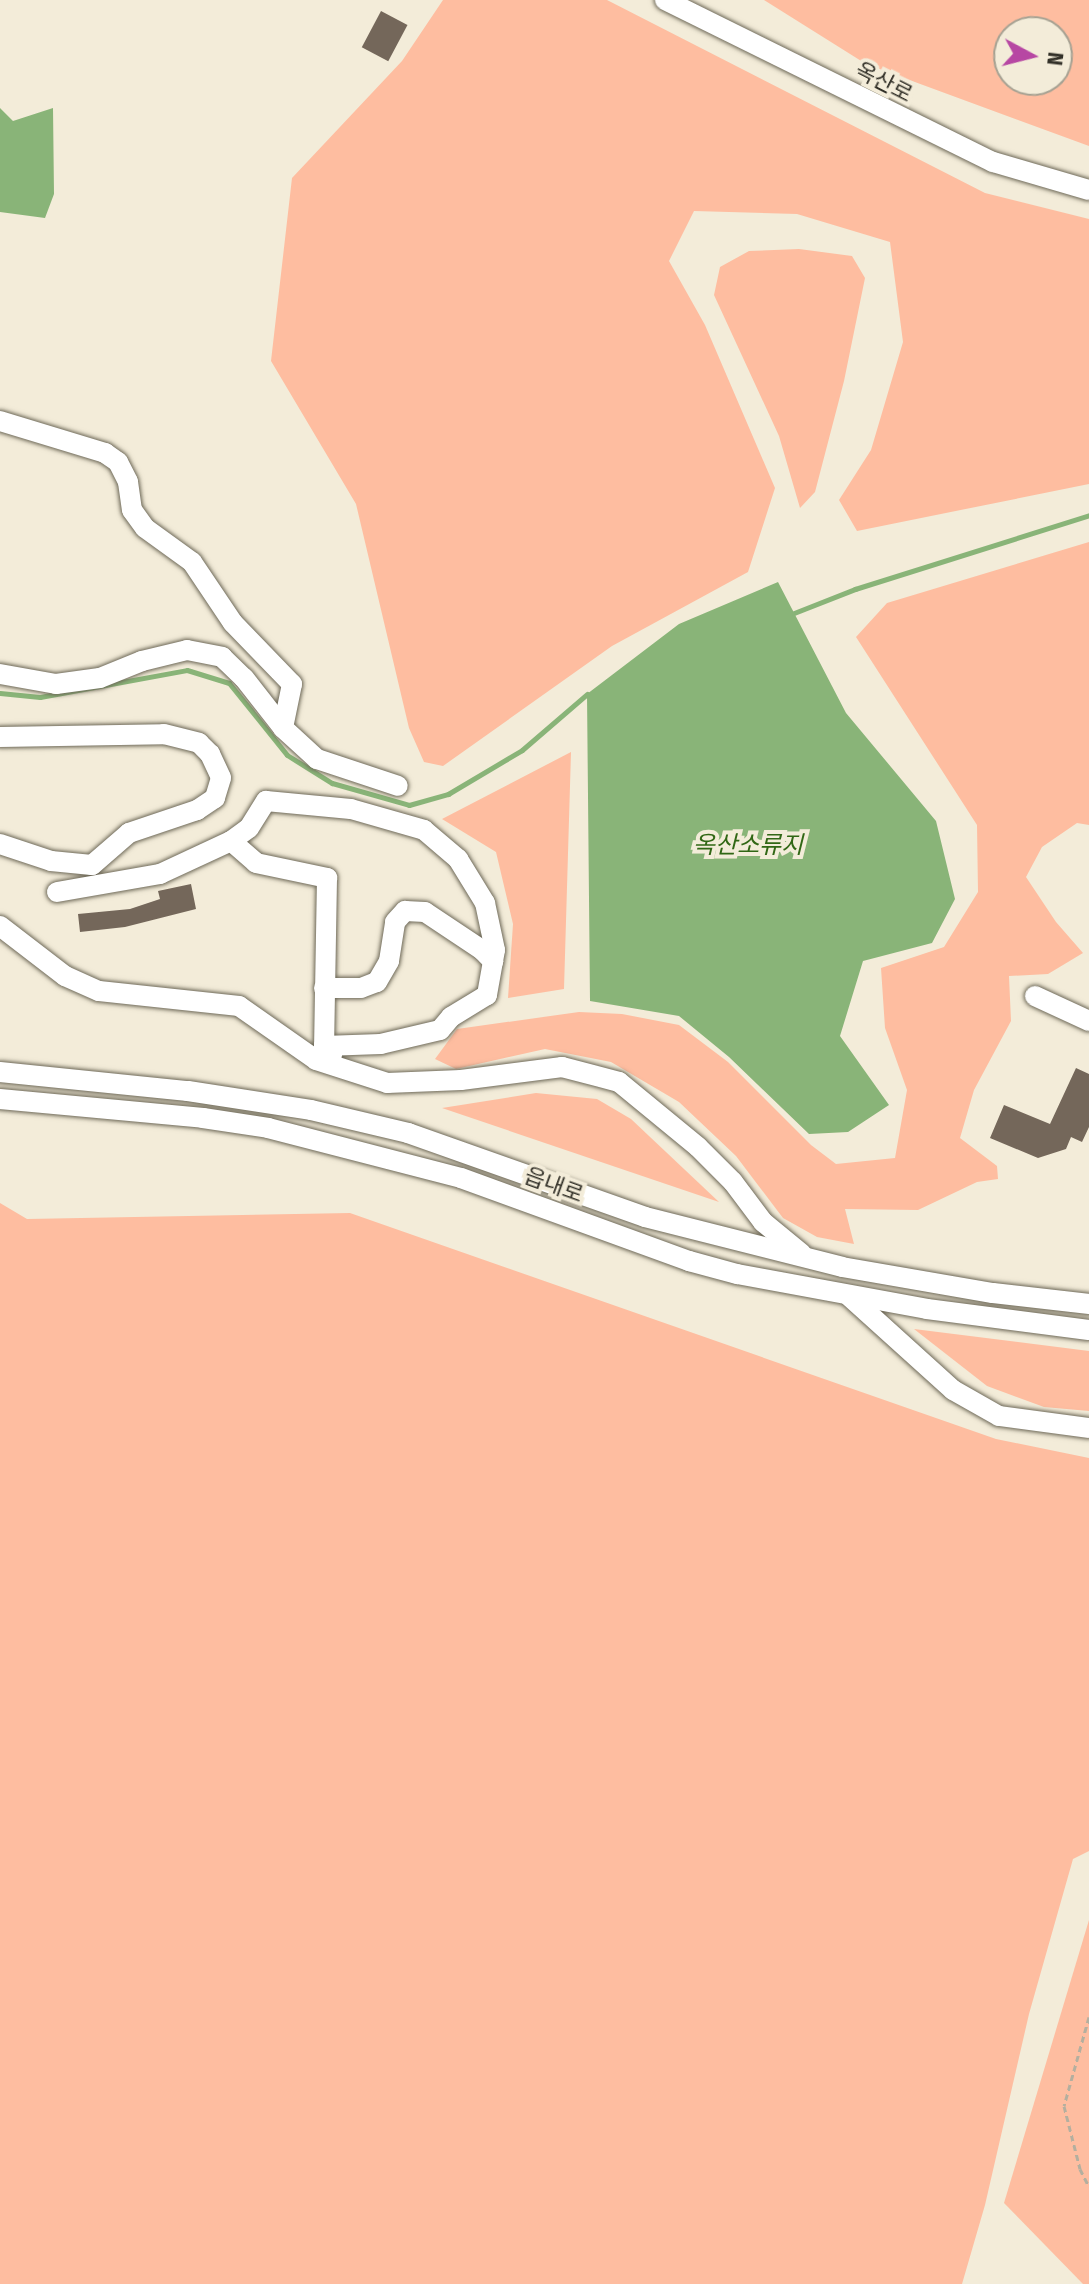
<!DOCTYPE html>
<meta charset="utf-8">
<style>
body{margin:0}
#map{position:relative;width:1089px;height:2284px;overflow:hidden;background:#f3ecd9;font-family:"Fira Sans Condensed","Noto Sans KR",sans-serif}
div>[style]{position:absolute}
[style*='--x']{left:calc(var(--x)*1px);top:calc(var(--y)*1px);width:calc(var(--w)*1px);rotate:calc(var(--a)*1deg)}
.green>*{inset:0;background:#febda0}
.water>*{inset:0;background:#89b478}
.stream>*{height:5px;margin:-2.5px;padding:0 2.5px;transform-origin:2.5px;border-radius:2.5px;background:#89b478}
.building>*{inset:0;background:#74675a;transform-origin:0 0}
.path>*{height:3px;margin-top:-1.5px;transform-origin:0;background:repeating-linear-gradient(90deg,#b4af9f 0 6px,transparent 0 10px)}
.roads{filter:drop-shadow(0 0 2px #6e6958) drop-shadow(0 0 2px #6e6958)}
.minor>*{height:20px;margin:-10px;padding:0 10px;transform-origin:10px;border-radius:10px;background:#fff}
span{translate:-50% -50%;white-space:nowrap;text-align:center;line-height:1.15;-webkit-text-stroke:8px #f3ecd9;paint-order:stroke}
.street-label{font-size:22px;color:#323028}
.water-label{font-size:24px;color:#316715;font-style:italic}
.north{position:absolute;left:993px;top:16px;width:80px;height:80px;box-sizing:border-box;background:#f3ecd9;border:2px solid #a6a192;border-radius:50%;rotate:97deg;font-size:22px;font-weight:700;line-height:32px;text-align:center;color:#323028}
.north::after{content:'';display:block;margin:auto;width:28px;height:36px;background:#b747a3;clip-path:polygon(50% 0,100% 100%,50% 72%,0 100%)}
</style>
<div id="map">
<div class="green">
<div style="clip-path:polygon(443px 0,607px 0,985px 193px,1089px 219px,1089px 484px,857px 531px,839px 500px,871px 450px,903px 342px,890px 242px,797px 214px,694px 211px,669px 261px,705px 325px,775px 488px,748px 572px,612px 646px,443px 766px,424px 762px,409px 728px,356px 504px,271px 361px,292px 178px,402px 61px)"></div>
<div style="clip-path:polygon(evenodd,764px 0,1089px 0,1089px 146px,866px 64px,764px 0,1009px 32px,1057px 32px,1057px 80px,1009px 80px,1009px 32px)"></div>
<div style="clip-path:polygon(799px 249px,852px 256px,865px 278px,844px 381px,815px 492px,800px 508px,779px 436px,714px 295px,720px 267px,749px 251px)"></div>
<div style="clip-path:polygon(1089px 542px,1089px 825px,1077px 823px,1042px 847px,1026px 877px,1056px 922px,1083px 953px,1048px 974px,1009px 976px,1011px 1021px,974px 1090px,960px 1138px,997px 1166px,998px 1179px,977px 1182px,918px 1210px,845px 1209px,854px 1244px,817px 1237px,783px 1218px,736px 1156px,679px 1102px,611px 1062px,545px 1049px,456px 1069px,435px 1059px,457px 1029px,579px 1012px,622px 1014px,679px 1025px,728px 1062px,811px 1145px,836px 1164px,895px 1158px,907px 1090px,885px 1028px,881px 968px,944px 947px,978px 892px,977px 825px,856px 637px,887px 603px)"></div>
<div style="clip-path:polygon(571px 752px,564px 989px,508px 998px,513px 924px,496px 852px,442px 819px)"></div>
<div style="clip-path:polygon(536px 1093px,597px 1099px,631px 1119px,719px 1202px,442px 1108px)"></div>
<div style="clip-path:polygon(0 1203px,27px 1219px,350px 1213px,996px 1439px,1089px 1458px,1089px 1851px,1073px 1859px,1029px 2014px,985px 2205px,962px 2284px,0 2284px)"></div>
<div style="clip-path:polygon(914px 1329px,1089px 1351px,1089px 1411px,1044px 1407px,987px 1386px)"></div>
<div style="clip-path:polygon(1089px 1920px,1089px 2284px,1083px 2284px,1004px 2203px)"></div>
</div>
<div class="water">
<div style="clip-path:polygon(0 108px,13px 121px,53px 108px,54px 194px,45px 218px,0 212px)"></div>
<div style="clip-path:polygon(778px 582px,846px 713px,936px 821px,955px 899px,932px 943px,863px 961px,840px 1036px,889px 1105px,848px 1132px,809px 1134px,729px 1057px,679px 1016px,590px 1001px,587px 694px,679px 624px)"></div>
</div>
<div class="stream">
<div style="--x:794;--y:613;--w:66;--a:-21.5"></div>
<div style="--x:855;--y:589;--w:245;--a:-17.5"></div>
<div style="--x:0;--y:693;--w:40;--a:5.7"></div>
<div style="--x:40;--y:697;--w:149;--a:-10.4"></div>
<div style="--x:187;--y:670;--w:44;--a:17.2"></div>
<div style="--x:229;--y:683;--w:92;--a:51.1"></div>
<div style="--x:287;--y:755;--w:53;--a:31.9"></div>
<div style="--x:332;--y:783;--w:80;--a:15.9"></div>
<div style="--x:409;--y:805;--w:41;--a:-15.8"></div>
<div style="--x:448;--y:794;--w:86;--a:-30.7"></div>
<div style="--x:522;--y:750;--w:86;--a:-40.7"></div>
</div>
<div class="building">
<div style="left:381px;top:11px;width:30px;height:41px;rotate:28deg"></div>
<div style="clip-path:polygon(191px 884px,196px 909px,125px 927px,80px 932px,78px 914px,130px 909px,160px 899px,158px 891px)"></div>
<div style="clip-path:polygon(1076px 1068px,1089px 1074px,1089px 1127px,1082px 1142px,1071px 1137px,1066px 1149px,1038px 1158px,990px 1138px,1004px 1105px,1050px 1124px)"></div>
</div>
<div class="path">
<div style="--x:1089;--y:2017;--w:92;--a:105.7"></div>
<div style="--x:1064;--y:2106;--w:65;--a:75.7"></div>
<div style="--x:1080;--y:2169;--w:20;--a:63"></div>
</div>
<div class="roads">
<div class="minor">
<div style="--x:665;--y:0;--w:366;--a:26.3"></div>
<div style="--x:993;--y:162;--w:100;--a:16.3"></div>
<div style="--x:0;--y:421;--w:110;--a:16.9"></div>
<div style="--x:105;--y:453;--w:16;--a:35"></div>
<div style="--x:118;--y:462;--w:22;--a:63"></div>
<div style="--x:128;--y:482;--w:28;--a:82"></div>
<div style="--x:132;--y:510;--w:22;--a:54"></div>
<div style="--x:145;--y:528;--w:58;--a:35.9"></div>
<div style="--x:192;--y:562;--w:73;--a:56.1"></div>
<div style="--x:233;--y:623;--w:85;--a:46"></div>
<div style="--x:292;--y:684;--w:45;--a:101.6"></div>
<div style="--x:0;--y:674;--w:57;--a:10.1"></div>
<div style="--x:56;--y:684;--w:44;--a:-7.8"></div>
<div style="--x:100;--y:678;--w:45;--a:-22"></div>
<div style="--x:142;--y:661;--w:46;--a:-13.7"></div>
<div style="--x:187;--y:650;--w:36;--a:11"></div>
<div style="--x:222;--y:657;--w:30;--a:44"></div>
<div style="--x:244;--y:678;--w:63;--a:52"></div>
<div style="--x:283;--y:728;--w:46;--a:42.4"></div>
<div style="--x:317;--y:759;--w:85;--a:18.4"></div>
<div style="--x:0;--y:737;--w:164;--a:-1"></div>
<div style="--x:164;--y:734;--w:36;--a:14"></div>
<div style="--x:199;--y:743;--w:16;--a:45"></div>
<div style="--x:210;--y:754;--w:26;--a:65"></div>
<div style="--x:221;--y:778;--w:21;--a:107"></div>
<div style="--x:215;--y:798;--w:22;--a:146"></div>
<div style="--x:197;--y:810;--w:72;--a:161.3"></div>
<div style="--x:129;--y:833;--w:49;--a:139.1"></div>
<div style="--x:231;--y:841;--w:33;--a:41"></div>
<div style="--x:256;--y:863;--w:73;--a:11.9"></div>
<div style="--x:327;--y:878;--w:168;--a:91"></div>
<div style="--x:324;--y:1046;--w:12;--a:48"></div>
<div style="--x:0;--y:844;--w:54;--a:18.4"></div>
<div style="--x:51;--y:861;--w:41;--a:5.6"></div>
<div style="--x:57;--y:892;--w:105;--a:-9.9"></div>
<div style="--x:160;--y:874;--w:78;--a:-24.9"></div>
<div style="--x:231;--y:841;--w:22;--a:-36"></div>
<div style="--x:249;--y:828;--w:32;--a:-58"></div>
<div style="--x:266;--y:801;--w:85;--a:5.4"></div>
<div style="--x:351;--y:809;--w:76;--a:16"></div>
<div style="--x:424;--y:830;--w:45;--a:40.5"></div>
<div style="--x:458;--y:859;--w:52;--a:58.5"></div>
<div style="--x:485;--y:903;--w:48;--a:78"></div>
<div style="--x:495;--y:950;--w:46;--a:100.1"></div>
<div style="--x:487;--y:995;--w:42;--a:148.6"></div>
<div style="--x:451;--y:1017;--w:17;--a:130"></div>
<div style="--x:440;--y:1030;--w:61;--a:166.7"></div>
<div style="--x:381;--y:1044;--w:57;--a:178"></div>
<div style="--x:0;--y:926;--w:82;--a:37.6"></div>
<div style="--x:65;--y:976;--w:37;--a:24"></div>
<div style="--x:99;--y:991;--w:141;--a:6.1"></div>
<div style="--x:239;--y:1006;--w:94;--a:35"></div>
<div style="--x:316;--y:1060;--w:75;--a:17.9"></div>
<div style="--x:387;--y:1083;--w:74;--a:-2.3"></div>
<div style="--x:461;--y:1080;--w:102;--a:-7.3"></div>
<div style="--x:562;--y:1067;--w:59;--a:14.7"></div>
<div style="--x:619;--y:1082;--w:102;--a:39.4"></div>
<div style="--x:698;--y:1147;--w:49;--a:45"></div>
<div style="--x:733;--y:1182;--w:50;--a:53.1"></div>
<div style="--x:763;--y:1222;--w:50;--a:39.4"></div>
<div style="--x:324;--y:988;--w:37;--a:0"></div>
<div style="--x:361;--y:988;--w:17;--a:-21"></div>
<div style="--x:377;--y:982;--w:24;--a:-60"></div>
<div style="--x:389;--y:961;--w:39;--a:-81"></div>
<div style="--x:395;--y:922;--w:15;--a:-48"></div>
<div style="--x:405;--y:911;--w:20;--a:3"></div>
<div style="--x:425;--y:912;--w:69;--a:33.7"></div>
<div style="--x:482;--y:950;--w:16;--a:45"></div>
<div style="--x:1035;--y:996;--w:60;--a:24.8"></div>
<div style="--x:0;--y:1072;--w:189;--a:5.8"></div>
<div style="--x:188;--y:1091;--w:124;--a:8.8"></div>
<div style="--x:311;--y:1110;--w:100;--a:13.3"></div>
<div style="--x:408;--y:1133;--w:251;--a:19.5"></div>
<div style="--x:645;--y:1217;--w:203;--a:14.2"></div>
<div style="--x:842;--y:1267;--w:153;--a:9.8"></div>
<div style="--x:993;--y:1293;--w:97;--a:6.5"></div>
<div style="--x:0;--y:1099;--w:204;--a:5.3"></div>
<div style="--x:203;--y:1118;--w:66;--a:8.7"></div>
<div style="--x:268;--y:1128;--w:199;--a:14.5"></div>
<div style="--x:461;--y:1178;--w:243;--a:20"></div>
<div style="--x:689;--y:1261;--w:50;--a:15.2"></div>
<div style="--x:737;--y:1274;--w:193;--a:10.4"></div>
<div style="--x:927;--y:1309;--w:163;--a:7.4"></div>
<div style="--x:849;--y:1296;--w:140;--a:42.1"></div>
<div style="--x:953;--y:1390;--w:53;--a:29.5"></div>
<div style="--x:999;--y:1416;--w:91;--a:7.6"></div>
</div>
</div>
<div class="street-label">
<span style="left:884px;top:82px;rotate:27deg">옥산로</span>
<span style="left:554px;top:1185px;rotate:20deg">읍내로</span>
</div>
<div class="water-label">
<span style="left:748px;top:846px">옥산소류지</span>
</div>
<div class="north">N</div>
</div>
